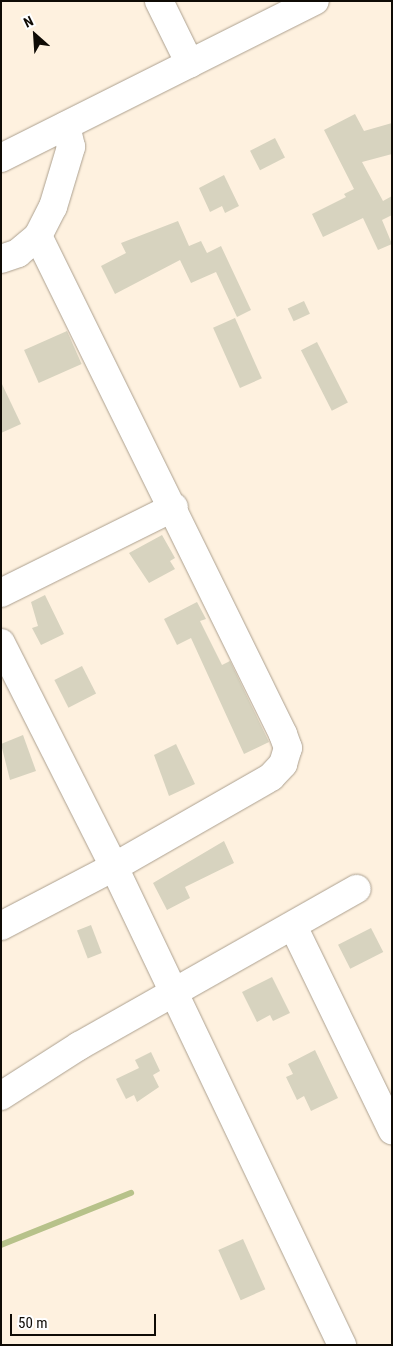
<!DOCTYPE html>
<style>
body{margin:0}
#map{position:relative;width:393px;height:1346px;overflow:hidden;background:#fef1df;font-family:"Roboto Condensed",sans-serif}
div>[style]{position:absolute}
[style*='--x']{left:calc(var(--x)*1px);top:calc(var(--y)*1px);width:calc(var(--w)*1px);rotate:calc(var(--a)*1deg)}
.stream>*{height:5.5px;margin:-2.75px;padding:0 2.75px;transform-origin:2.75px;border-radius:2.75px;background:#b7c28a}
.building>*{inset:0;background:#d7d3bf;transform-origin:0 0}
.roads{filter:drop-shadow(0 0 1px #aca08f) drop-shadow(0 0 1px #aca08f)}
.minor>*{height:28px;margin:-14px;padding:0 14px;transform-origin:14px;border-radius:14px;background:#fff}
span{translate:-50% -50%;white-space:nowrap;text-align:center;line-height:1.15;-webkit-text-stroke:5px #fff;paint-order:stroke}
.frame{position:absolute;inset:0;border:2px solid #0f0b05;pointer-events:none}
.north{position:absolute;left:10px;top:10px;width:50px;height:50px;-webkit-text-stroke:4px #fff;paint-order:stroke;rotate:334deg;font-size:14px;font-weight:700;line-height:20px;text-align:center;color:#0f0b05}
.north::after{content:'';display:block;margin:auto;width:18px;height:22px;background:#0f0b05;clip-path:polygon(50% 0,100% 100%,50% 72%,0 100%)}
.scale{position:absolute;left:10px;top:1314px;width:146px;height:22px;box-sizing:border-box;border:2px solid #0f0b05;border-top:0;padding-left:6px;font-size:15px;line-height:18px;white-space:nowrap;color:#0f0b05;-webkit-text-stroke:4px #fff;paint-order:stroke}
</style>
<div id="map">
<div class="stream">
<div style="--x:1;--y:1245;--w:140;--a:-21.8"></div>
</div>
<div class="building">
<div style="clip-path:polygon(355px 114px,364px 131px,392px 123px,392px 154px,362px 162px,383px 201px,392px 196px,392px 215px,382px 220px,392px 244px,378px 250px,363px 218px,323px 237px,312px 214px,346px 197px,344px 194px,354px 189px,324px 130px)"></div>
<div style="left:275px;top:138px;width:22px;height:28px;rotate:63deg"></div>
<div style="clip-path:polygon(224px 175px,239px 206px,225px 213px,222px 206px,210px 212px,199px 188px)"></div>
<div style="clip-path:polygon(178px 221px,189px 246px,201px 241px,207px 253px,221px 246px,251px 310px,237px 317px,216px 272px,191px 283px,180px 260px,115px 294px,101px 266px,126px 253px,121px 243px)"></div>
<div style="left:304px;top:301px;width:14px;height:18px;rotate:65deg"></div>
<div style="left:235px;top:318px;width:66px;height:24px;rotate:66deg"></div>
<div style="left:67px;top:331px;width:36px;height:47px;rotate:66deg"></div>
<div style="left:317px;top:342px;width:68px;height:18px;rotate:63deg"></div>
<div style="clip-path:polygon(1px 382px,21px 424px,1px 433px)"></div>
<div style="clip-path:polygon(162px 535px,175px 558px,170px 561px,175px 569px,149px 583px,129px 553px)"></div>
<div style="clip-path:polygon(45px 595px,64px 634px,41px 645px,32px 628px,38px 626px,31px 602px)"></div>
<div style="clip-path:polygon(197px 602px,206px 619px,200px 621px,222px 665px,230px 661px,269px 742px,244px 754px,191px 638px,177px 645px,164px 619px)"></div>
<div style="left:82px;top:666px;width:31px;height:31px;rotate:63deg"></div>
<div style="clip-path:polygon(23px 735px,36px 771px,10px 780px,1px 744px)"></div>
<div style="clip-path:polygon(176px 744px,195px 784px,169px 796px,154px 755px)"></div>
<div style="clip-path:polygon(224px 841px,234px 863px,185px 887px,190px 898px,167px 910px,153px 883px)"></div>
<div style="left:91px;top:925px;width:30px;height:15px;rotate:69deg"></div>
<div style="left:371px;top:928px;width:27px;height:37px;rotate:63deg"></div>
<div style="clip-path:polygon(272px 977px,290px 1013px,273px 1021px,270px 1015px,257px 1022px,242px 992px)"></div>
<div style="clip-path:polygon(315px 1050px,338px 1098px,311px 1111px,304px 1096px,297px 1100px,286px 1077px,293px 1074px,288px 1064px)"></div>
<div style="clip-path:polygon(151px 1052px,160px 1071px,153px 1075px,159px 1087px,137px 1102px,134px 1095px,126px 1099px,116px 1079px,139px 1068px,135px 1060px)"></div>
<div style="left:243px;top:1239px;width:55px;height:27px;rotate:66deg"></div>
</div>
<div class="roads">
<div class="minor">
<div style="--x:159;--y:1;--w:70;--a:63.8"></div>
<div style="--x:1;--y:158;--w:351;--a:-26.6"></div>
<div style="--x:1;--y:259;--w:18;--a:-19"></div>
<div style="--x:18;--y:253;--w:26;--a:-40"></div>
<div style="--x:38;--y:236;--w:33;--a:-63"></div>
<div style="--x:53;--y:207;--w:63;--a:-73.3"></div>
<div style="--x:71;--y:147;--w:22;--a:-103"></div>
<div style="--x:1;--y:593;--w:193;--a:-26.4"></div>
<div style="--x:1;--y:643;--w:251;--a:63.2"></div>
<div style="--x:114;--y:867;--w:181;--a:-29.8"></div>
<div style="--x:271;--y:777;--w:18;--a:-47"></div>
<div style="--x:283;--y:764;--w:17;--a:-73"></div>
<div style="--x:288;--y:748;--w:15;--a:-110"></div>
<div style="--x:283;--y:734;--w:555;--a:-116.2"></div>
<div style="--x:1;--y:926;--w:127;--a:-27.6"></div>
<div style="--x:114;--y:867;--w:530;--a:64.5"></div>
<div style="--x:294;--y:928;--w:225;--a:64.1"></div>
<div style="--x:1;--y:1096;--w:93;--a:-32.7"></div>
<div style="--x:79;--y:1046;--w:319;--a:-29.5"></div>
</div>
</div>
<div class="frame"></div>
<div class="north">N</div>
<div class="scale">50 m</div>
</div>
